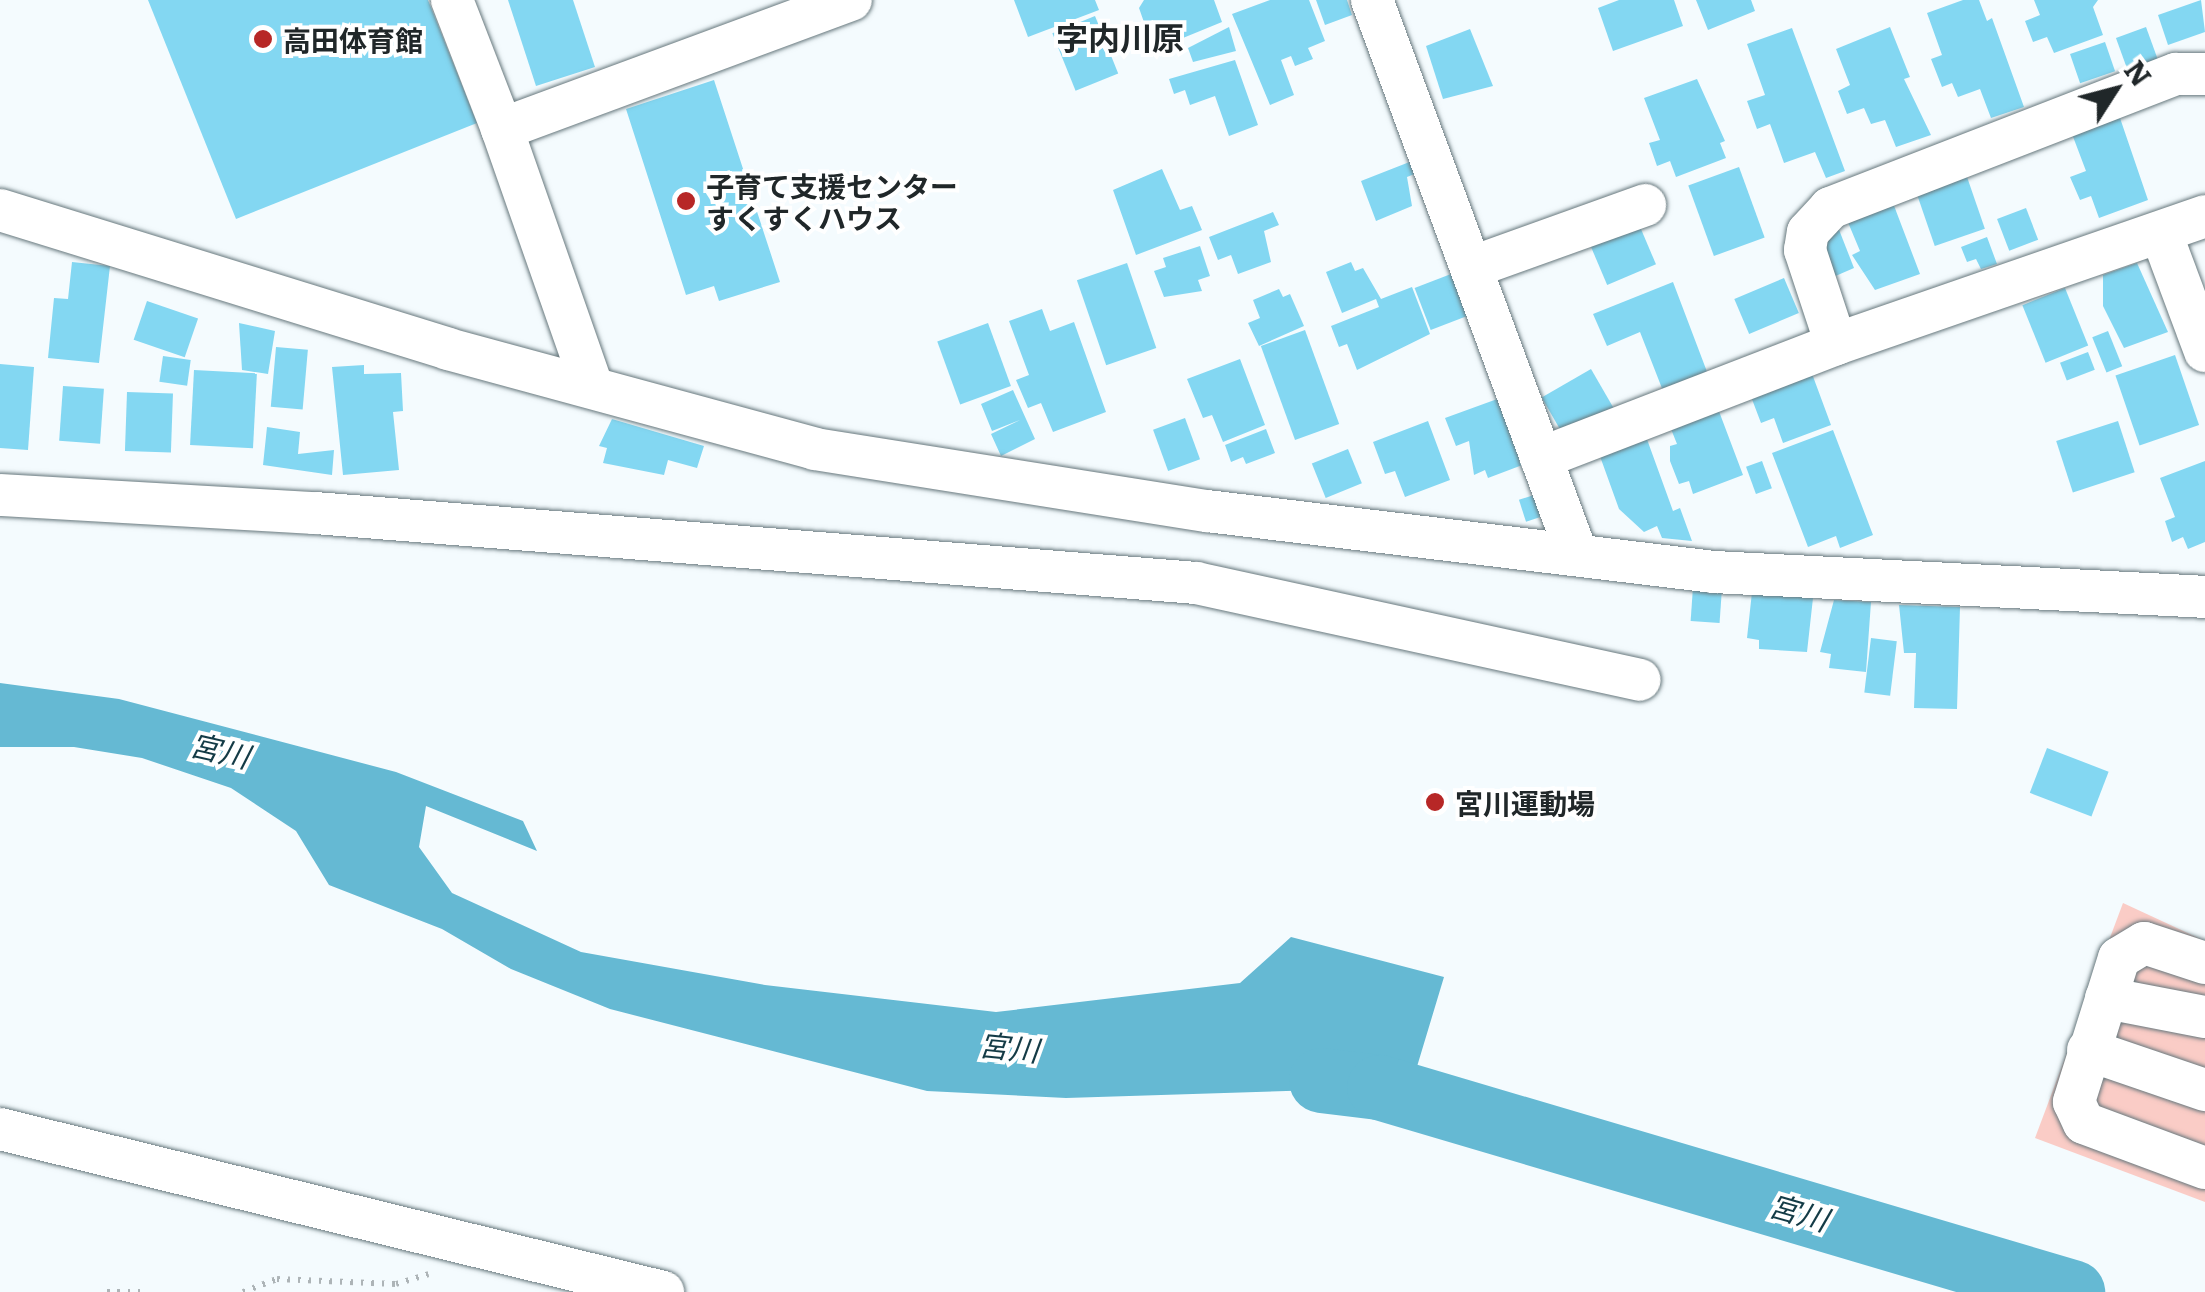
<!DOCTYPE html>
<meta charset="utf-8">
<style>
body{margin:0}
#map{position:relative;width:2205px;height:1292px;overflow:hidden;background:#f4fbfe;font-family:Literata,"Noto Sans JP",serif}
div>[style]{position:absolute}
[style*='--x']{left:calc(var(--x)*1px);top:calc(var(--y)*1px);width:calc(var(--w)*1px);rotate:calc(var(--a)*1deg)}
.green>*{inset:0;background:#faccc6}
.water>*{inset:0;background:#65b9d3}
.river>*{height:65px;margin:-32.5px;padding:0 32.5px;transform-origin:32.5px;border-radius:32.5px;background:#65b9d3}
.building>*{inset:0;background:#83d7f2;transform-origin:0 0}
.path>*{height:6px;margin-top:-3px;transform-origin:0;background:repeating-linear-gradient(90deg,#adb4b7 0 2.5px,transparent 0 10.5px)}
.roads{filter:drop-shadow(0 0 2px #67787d) drop-shadow(0 0 2px #67787d)}
.minor>*{height:42px;margin:-21px;padding:0 21px;transform-origin:21px;border-radius:21px;background:#fff}
.dots>*{width:28px;height:28px;translate:-50% -50%;box-sizing:border-box;border:5px solid #fff;border-radius:50%}
span{translate:-50% -50%;white-space:nowrap;text-align:center;line-height:1.15;-webkit-text-stroke:8px #fff;paint-order:stroke}
.poi-label{font-size:28px;color:#202729;font-weight:700}
.left{translate:0 -50%;text-align:left}
.water-label{font-size:30px;color:#143b46;font-style:italic}
.quarter-label{font-size:32px;color:#202729;font-weight:700}
.north{position:absolute;left:2065px;top:40px;width:100px;height:100px;-webkit-text-stroke:8px #fff;paint-order:stroke;rotate:54deg;font-size:28px;font-weight:700;line-height:40px;text-align:center;color:#202729}
.north::after{content:'';display:block;margin:auto;width:35px;height:45px;background:#202729;clip-path:polygon(50% 0,100% 100%,50% 72%,0 100%)}
</style>
<div id="map">
<div class="green">
<div style="clip-path:polygon(2123px 903px,2205px 941px,2205px 1202px,2035px 1138px)"></div>
</div>
<div class="water">
<div style="clip-path:polygon(0 683px,119px 699px,396px 772px,523px 821px,537px 851px,426px 806px,419px 847px,452px 893px,581px 952px,765px 985px,996px 1012px,1240px 983px,1291px 937px,1444px 977px,1400px 1123px,1348px 1096px,1319px 1090px,1066px 1098px,927px 1091px,610px 1009px,511px 969px,442px 929px,329px 885px,296px 831px,231px 788px,142px 758px,74px 747px,0 747px)"></div>
</div>
<div class="river">
<div style="--x:1321;--y:1080;--w:58;--a:6.9"></div>
<div style="--x:1379;--y:1087;--w:723;--a:16.48"></div>
</div>
<div class="building">
<div style="clip-path:polygon(148px 0,428px 0,477px 123px,236px 219px)"></div>
<div style="clip-path:polygon(508px 0,573px 0,595px 67px,536px 86px)"></div>
<div style="clip-path:polygon(1014px 0,1095px 0,1099px 10px,1028px 37px)"></div>
<div style="clip-path:polygon(1144px 0,1214px 0,1222px 22px,1161px 47px,1153px 25px,1146px 28px,1139px 8px)"></div>
<div style="clip-path:polygon(1270px 0,1309px 0,1325px 41px,1308px 48px,1313px 59px,1295px 66px,1291px 56px,1281px 60px,1294px 95px,1270px 105px,1232px 14px)"></div>
<div style="clip-path:polygon(1316px 0,1347px 0,1352px 15px,1325px 25px)"></div>
<div style="clip-path:polygon(1619px 0,1674px 0,1683px 26px,1613px 51px,1598px 8px)"></div>
<div style="clip-path:polygon(1696px 0,1751px 0,1755px 11px,1708px 30px)"></div>
<div style="clip-path:polygon(1963px 0,1979px 0,1987px 21px,1992px 18px,2024px 107px,1991px 118px,1980px 89px,1958px 97px,1952px 83px,1942px 87px,1931px 59px,1942px 55px,1927px 13px)"></div>
<div style="clip-path:polygon(2034px 0,2098px 0,2093px 7px,2103px 35px,2054px 53px,2047px 37px,2033px 42px,2025px 21px,2040px 15px)"></div>
<div style="clip-path:polygon(2201px 0,2205px 32px,2168px 45px,2158px 15px)"></div>
<div style="left:1095px;top:16px;width:62px;height:46px;rotate:68deg"></div>
<div style="clip-path:polygon(1229px 27px,1236px 51px,1193px 62px,1188px 48px)"></div>
<div style="clip-path:polygon(1890px 27px,1910px 77px,1904px 79px,1931px 135px,1896px 147px,1885px 120px,1871px 124px,1864px 108px,1847px 114px,1838px 91px,1850px 85px,1836px 49px)"></div>
<div style="left:2146px;top:27px;width:37px;height:32px;rotate:70deg"></div>
<div style="clip-path:polygon(1792px 28px,1845px 171px,1826px 178px,1815px 152px,1784px 163px,1770px 124px,1757px 129px,1747px 101px,1765px 95px,1747px 44px)"></div>
<div style="clip-path:polygon(1470px 29px,1493px 86px,1443px 99px,1426px 46px)"></div>
<div style="left:2105px;top:42px;width:31px;height:37px;rotate:71deg"></div>
<div style="clip-path:polygon(1235px 60px,1258px 125px,1229px 136px,1215px 96px,1190px 105px,1185px 90px,1174px 94px,1169px 79px)"></div>
<div style="clip-path:polygon(1697px 79px,1725px 141px,1720px 143px,1726px 158px,1676px 177px,1670px 161px,1657px 166px,1649px 143px,1660px 140px,1644px 98px)"></div>
<div style="clip-path:polygon(714px 80px,780px 282px,719px 301px,714px 286px,686px 295px,626px 109px)"></div>
<div style="clip-path:polygon(2120px 118px,2148px 200px,2099px 218px,2091px 196px,2080px 200px,2070px 177px,2086px 171px,2072px 134px)"></div>
<div style="clip-path:polygon(1412px 161px,1417px 173px,1407px 177px,1412px 206px,1376px 221px,1361px 181px)"></div>
<div style="left:1739px;top:167px;width:75px;height:54px;rotate:70deg"></div>
<div style="clip-path:polygon(1162px 169px,1180px 210px,1192px 206px,1202px 230px,1136px 255px,1113px 190px)"></div>
<div style="left:1966px;top:174px;width:58px;height:53px;rotate:71deg"></div>
<div style="clip-path:polygon(1893px 203px,1920px 274px,1875px 290px,1852px 255px,1860px 251px,1847px 220px)"></div>
<div style="left:2026px;top:208px;width:34px;height:31px;rotate:69deg"></div>
<div style="clip-path:polygon(1273px 212px,1279px 225px,1264px 231px,1271px 262px,1238px 274px,1231px 255px,1218px 260px,1209px 237px)"></div>
<div style="left:1638px;top:222px;width:46px;height:53px;rotate:67deg"></div>
<div style="clip-path:polygon(1836px 222px,1854px 268px,1824px 281px,1811px 249px)"></div>
<div style="clip-path:polygon(1987px 237px,1997px 264px,1981px 269px,1976px 259px,1967px 262px,1961px 247px)"></div>
<div style="clip-path:polygon(1200px 246px,1210px 276px,1198px 280px,1202px 291px,1164px 297px,1154px 271px,1166px 267px,1163px 258px)"></div>
<div style="clip-path:polygon(72px 262px,110px 266px,99px 363px,48px 358px,54px 298px,68px 299px)"></div>
<div style="clip-path:polygon(1351px 262px,1355px 271px,1363px 268px,1381px 299px,1412px 287px,1430px 334px,1357px 370px,1347px 344px,1339px 347px,1331px 326px,1379px 307px,1376px 299px,1342px 313px,1326px 272px)"></div>
<div style="left:1127px;top:263px;width:90px;height:53px;rotate:71deg"></div>
<div style="clip-path:polygon(2137px 263px,2168px 332px,2124px 348px,2103px 306px,2103px 275px)"></div>
<div style="left:1451px;top:274px;width:45px;height:39px;rotate:69deg"></div>
<div style="left:1784px;top:278px;width:38px;height:54px;rotate:67deg"></div>
<div style="clip-path:polygon(1673px 282px,1709px 377px,1665px 396px,1640px 332px,1607px 346px,1593px 314px)"></div>
<div style="left:2065px;top:288px;width:62px;height:46px;rotate:68deg"></div>
<div style="clip-path:polygon(1279px 289px,1283px 297px,1290px 294px,1304px 326px,1259px 346px,1248px 323px,1260px 318px,1253px 300px)"></div>
<div style="left:147px;top:301px;width:54px;height:41px;rotate:19deg"></div>
<div style="clip-path:polygon(1042px 309px,1050px 331px,1074px 322px,1106px 412px,1053px 432px,1041px 403px,1028px 408px,1016px 380px,1029px 375px,1009px 321px)"></div>
<div style="clip-path:polygon(239px 323px,275px 331px,268px 374px,242px 370px)"></div>
<div style="left:988px;top:323px;width:67px;height:54px;rotate:70deg"></div>
<div style="left:1305px;top:330px;width:100px;height:47px;rotate:70deg"></div>
<div style="left:2108px;top:331px;width:38px;height:17px;rotate:68deg"></div>
<div style="left:276px;top:347px;width:32px;height:60px;rotate:5deg"></div>
<div style="left:2088px;top:352px;width:19px;height:30px;rotate:69deg"></div>
<div style="left:2175px;top:355px;width:74px;height:63px;rotate:71deg"></div>
<div style="left:163px;top:356px;width:28px;height:26px;rotate:8deg"></div>
<div style="clip-path:polygon(1240px 359px,1265px 425px,1223px 442px,1212px 415px,1203px 418px,1187px 379px)"></div>
<div style="clip-path:polygon(0 364px,34px 367px,28px 450px,0 448px)"></div>
<div style="clip-path:polygon(364px 365px,364px 374px,401px 373px,403px 411px,393px 412px,399px 470px,343px 475px,332px 367px)"></div>
<div style="left:1591px;top:369px;width:48px;height:57px;rotate:60deg"></div>
<div style="left:194px;top:370px;width:63px;height:75px;rotate:3deg"></div>
<div style="clip-path:polygon(1811px 371px,1831px 425px,1783px 443px,1774px 418px,1761px 423px,1750px 394px)"></div>
<div style="left:63px;top:386px;width:41px;height:55px;rotate:4deg"></div>
<div style="clip-path:polygon(1013px 390px,1035px 439px,1001px 456px,991px 434px,1020px 420px,992px 431px,981px 404px)"></div>
<div style="left:127px;top:392px;width:46px;height:59px;rotate:2deg"></div>
<div style="clip-path:polygon(1500px 398px,1525px 464px,1488px 478px,1485px 470px,1474px 475px,1469px 441px,1456px 446px,1445px 418px)"></div>
<div style="clip-path:polygon(1717px 406px,1743px 475px,1693px 494px,1689px 481px,1679px 484px,1670px 461px,1670px 446px,1677px 444px,1669px 424px)"></div>
<div style="left:1185px;top:418px;width:44px;height:34px;rotate:70deg"></div>
<div style="clip-path:polygon(612px 419px,704px 446px,697px 468px,668px 460px,664px 475px,603px 463px,607px 448px,599px 446px)"></div>
<div style="clip-path:polygon(1428px 421px,1450px 480px,1405px 497px,1395px 471px,1385px 474px,1373px 442px)"></div>
<div style="left:2118px;top:421px;width:54px;height:65px;rotate:72deg"></div>
<div style="clip-path:polygon(267px 427px,300px 432px,298px 454px,334px 450px,332px 475px,263px 465px)"></div>
<div style="clip-path:polygon(1266px 429px,1275px 453px,1246px 464px,1243px 457px,1231px 462px,1225px 445px)"></div>
<div style="clip-path:polygon(1833px 430px,1873px 535px,1840px 548px,1836px 536px,1808px 547px,1772px 453px)"></div>
<div style="clip-path:polygon(1644px 431px,1673px 511px,1680px 508px,1692px 541px,1662px 538px,1657px 526px,1644px 532px,1619px 509px,1597px 448px)"></div>
<div style="left:1348px;top:449px;width:37px;height:39px;rotate:68deg"></div>
<div style="left:1762px;top:461px;width:29px;height:17px;rotate:70deg"></div>
<div style="clip-path:polygon(2205px 461px,2205px 542px,2188px 549px,2183px 537px,2172px 542px,2165px 521px,2175px 517px,2160px 478px)"></div>
<div style="left:1537px;top:494px;width:23px;height:19px;rotate:72deg"></div>
<div style="left:1693px;top:587px;width:29px;height:34px;rotate:4deg"></div>
<div style="clip-path:polygon(1752px 592px,1813px 598px,1807px 652px,1759px 649px,1759px 640px,1747px 638px)"></div>
<div style="clip-path:polygon(1834px 600px,1871px 602px,1866px 672px,1829px 668px,1831px 654px,1820px 652px)"></div>
<div style="clip-path:polygon(1899px 605px,1960px 607px,1957px 709px,1914px 708px,1916px 653px,1904px 653px)"></div>
<div style="left:1871px;top:638px;width:26px;height:55px;rotate:7deg"></div>
<div style="left:2047px;top:748px;width:66px;height:48px;rotate:21deg"></div>
</div>
<div class="path">
<div style="--x:107;--y:1292;--w:33;--a:0"></div>
<div style="--x:243;--y:1292;--w:36;--a:-21"></div>
<div style="--x:277;--y:1279;--w:119;--a:2.4"></div>
<div style="--x:396;--y:1284;--w:34;--a:-17"></div>
</div>
<div class="roads">
<div class="minor">
<div style="--x:452;--y:0;--w:138;--a:68.8"></div>
<div style="--x:1372;--y:0;--w:588;--a:69.72"></div>
<div style="--x:0;--y:210;--w:469;--a:17.2"></div>
<div style="--x:448;--y:349;--w:380;--a:15.2"></div>
<div style="--x:815;--y:449;--w:397;--a:9"></div>
<div style="--x:1207;--y:511;--w:511;--a:6.86"></div>
<div style="--x:1714;--y:572;--w:492;--a:2.9"></div>
<div style="--x:2161;--y:233;--w:126;--a:69.6"></div>
<div style="--x:1473;--y:267;--w:183;--a:-19.8"></div>
<div style="--x:1836;--y:344;--w:99;--a:-108.3"></div>
<div style="--x:1805;--y:250;--w:18;--a:-81"></div>
<div style="--x:1808;--y:232;--w:33;--a:-47"></div>
<div style="--x:1830;--y:208;--w:371;--a:-21.2"></div>
<div style="--x:2176;--y:74;--w:29;--a:0"></div>
<div style="--x:592;--y:386;--w:272;--a:-109.3"></div>
<div style="--x:502;--y:129;--w:372;--a:-20.3"></div>
<div style="--x:1541;--y:458;--w:316;--a:-21.1"></div>
<div style="--x:1836;--y:344;--w:391;--a:-19.1"></div>
<div style="--x:0;--y:495;--w:316;--a:3.3"></div>
<div style="--x:315;--y:513;--w:884;--a:4.54"></div>
<div style="--x:1196;--y:583;--w:454;--a:12.3"></div>
<div style="--x:2205;--y:963;--w:64;--a:-161.8"></div>
<div style="--x:2144;--y:943;--w:29;--a:149"></div>
<div style="--x:2119;--y:958;--w:151;--a:107.4"></div>
<div style="--x:2074;--y:1102;--w:23;--a:65"></div>
<div style="--x:2084;--y:1123;--w:129;--a:20.4"></div>
<div style="--x:2106;--y:998;--w:101;--a:10.9"></div>
<div style="--x:2088;--y:1050;--w:124;--a:18.9"></div>
<div style="--x:0;--y:1129;--w:683;--a:13.81"></div>
</div>
</div>
<div class="dots">
<div style="left:263px;top:39px;background:#b72726"></div>
<div style="left:686px;top:201px;background:#b72726"></div>
<div style="left:1435px;top:802px;background:#b72726"></div>
</div>
<div class="poi-label">
<span class="left" style="left:283px;top:39px">高田体育館</span>
<span class="left" style="left:706px;top:201px">子育て支援センター<br>すくすくハウス</span>
<span class="left" style="left:1455px;top:802px">宮川運動場</span>
</div>
<div class="water-label">
<span style="left:220px;top:749px;rotate:13deg">宮川</span>
<span style="left:1009px;top:1046px;rotate:6deg">宮川</span>
<span style="left:1799px;top:1211px;rotate:16deg">宮川</span>
</div>
<div class="quarter-label">
<span style="left:1120px;top:36px">字内川原</span>
</div>
<div class="north">N</div>
</div>
